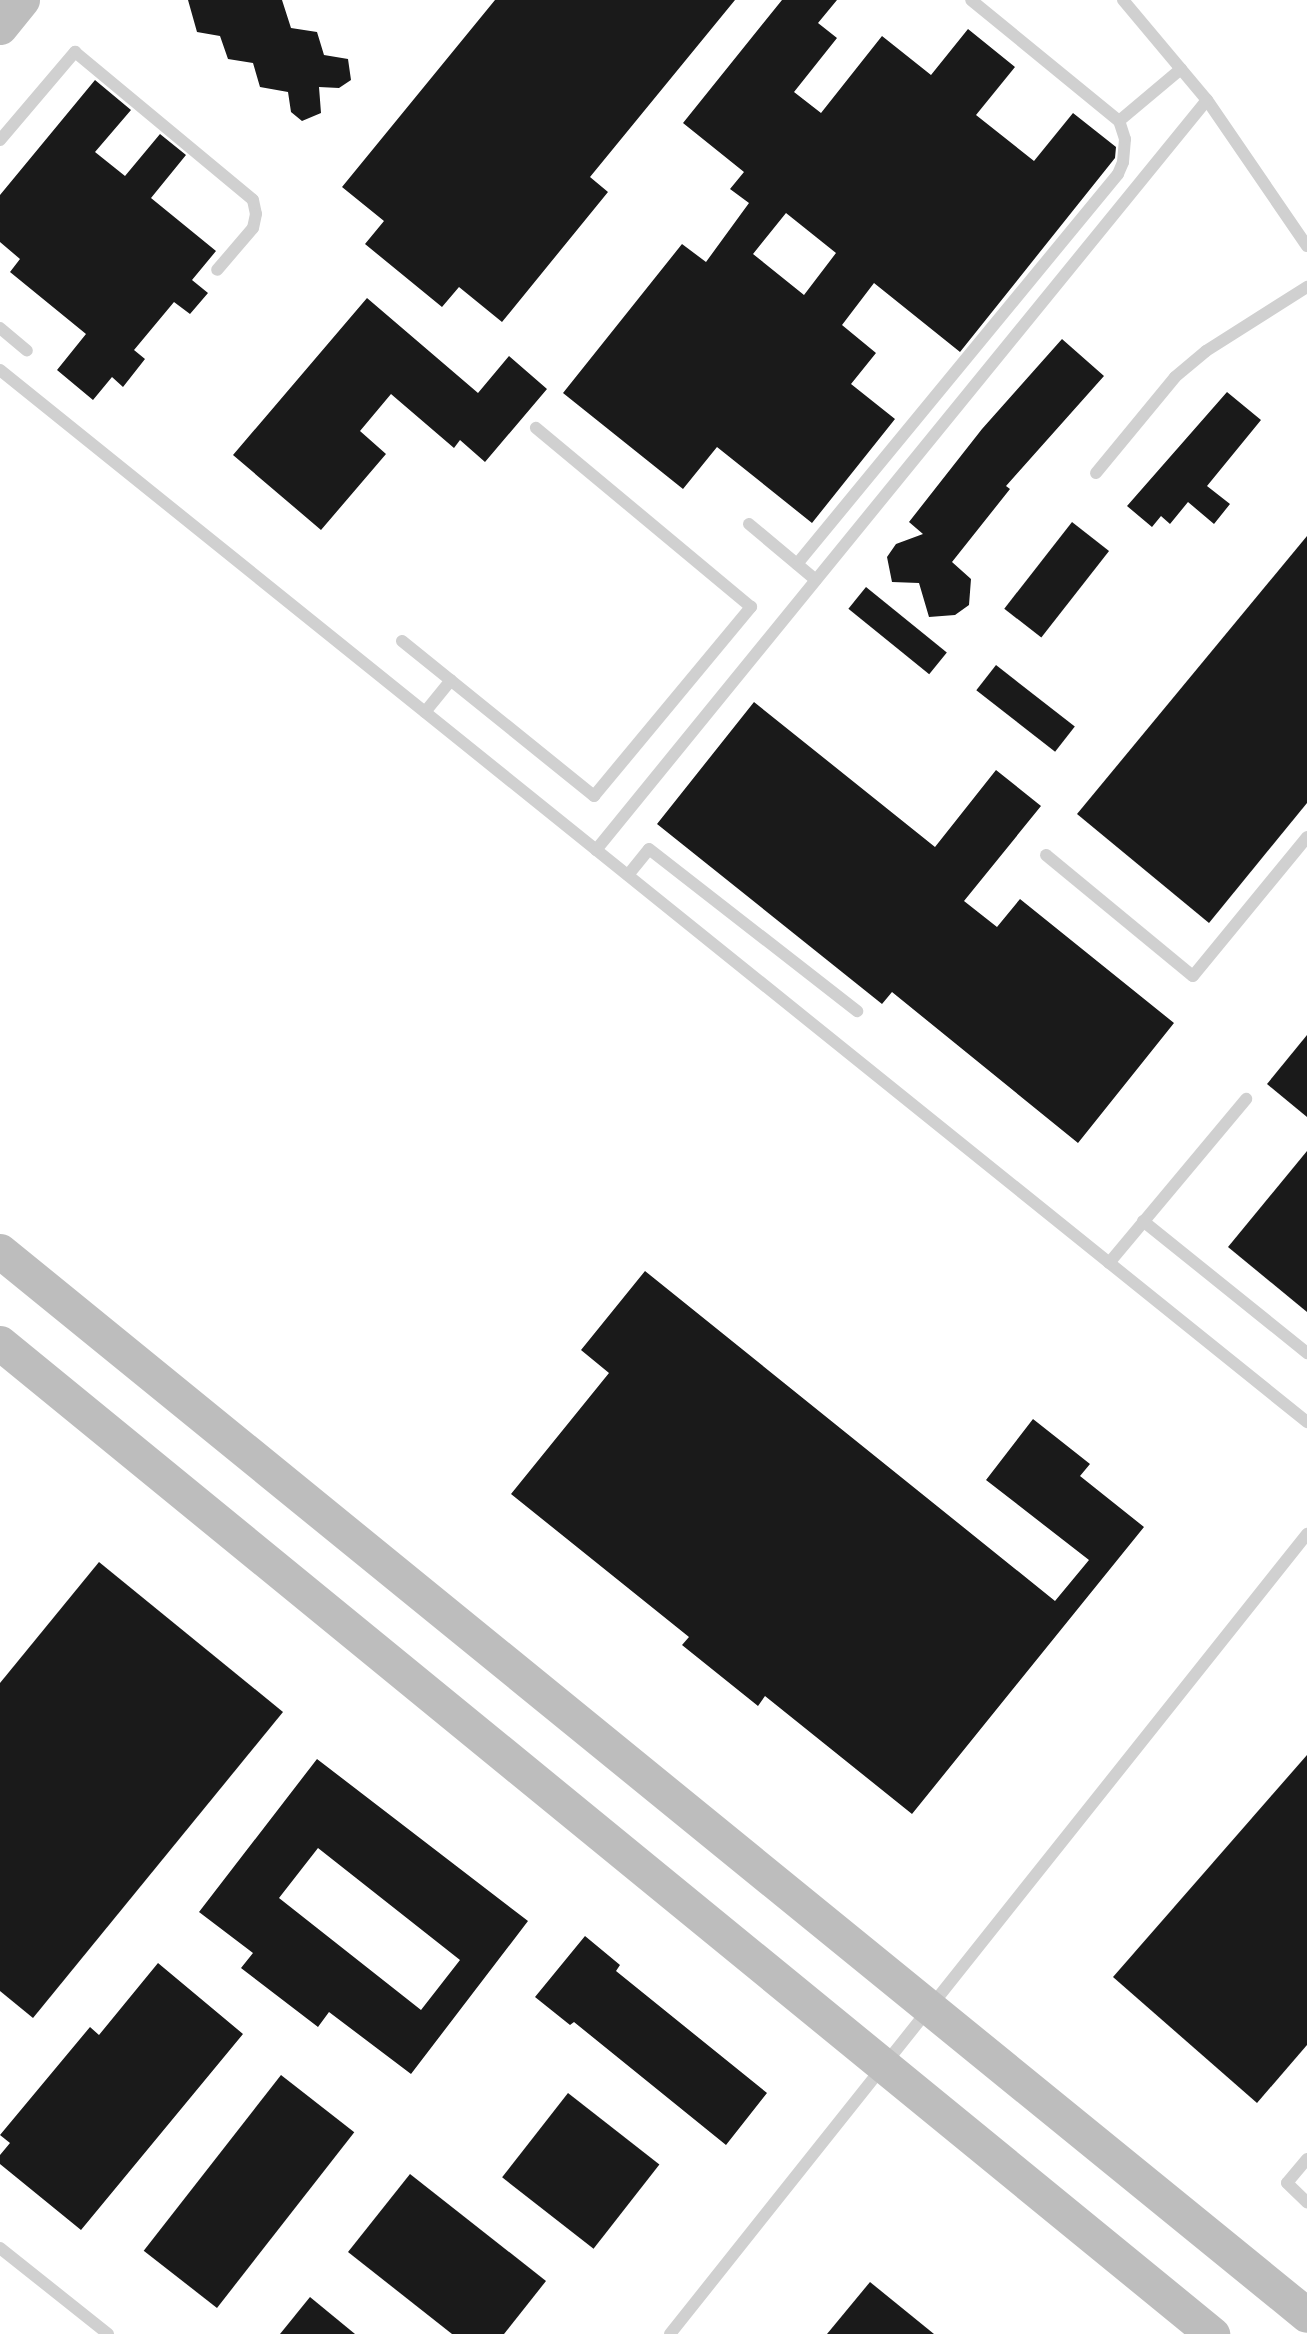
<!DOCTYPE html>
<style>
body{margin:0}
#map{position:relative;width:1307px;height:2334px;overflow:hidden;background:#fff;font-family:Helvetica,sans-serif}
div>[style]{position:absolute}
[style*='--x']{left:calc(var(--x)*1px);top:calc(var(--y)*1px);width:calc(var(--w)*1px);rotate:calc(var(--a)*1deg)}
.building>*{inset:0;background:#1a1a1a;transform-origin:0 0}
.lane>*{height:12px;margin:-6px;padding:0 6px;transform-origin:6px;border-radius:6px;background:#d0d0d0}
.secondary>*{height:35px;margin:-17.5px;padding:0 17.5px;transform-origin:17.5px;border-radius:17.5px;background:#bdbdbd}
span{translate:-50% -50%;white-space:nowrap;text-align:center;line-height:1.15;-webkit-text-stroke:7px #fff;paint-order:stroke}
</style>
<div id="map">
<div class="building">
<div style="clip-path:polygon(188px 0,282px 0,291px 28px,317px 32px,324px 55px,348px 59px,351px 80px,339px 88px,319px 87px,321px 113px,302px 121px,291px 112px,288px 92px,260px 87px,253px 63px,228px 59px,220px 36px,197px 32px)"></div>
<div style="clip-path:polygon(495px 0,735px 0,590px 177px,608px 192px,502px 322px,459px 287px,442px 307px,365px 244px,384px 221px,342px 187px)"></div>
<div style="clip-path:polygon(evenodd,782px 0,837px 0,818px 23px,837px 38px,794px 92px,821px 113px,882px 36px,931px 75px,968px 29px,1015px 67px,976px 115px,1034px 161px,1073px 113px,1116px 147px,1115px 158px,960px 352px,874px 283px,842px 325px,876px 353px,851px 384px,895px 419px,812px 523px,717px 447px,683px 489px,563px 393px,682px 244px,706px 262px,749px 203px,730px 189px,744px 172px,683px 123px,782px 0,786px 213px,836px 253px,804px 295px,753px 254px,786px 213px)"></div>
<div style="clip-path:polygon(95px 80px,131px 110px,95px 152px,125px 176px,160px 134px,186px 155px,151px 198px,216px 251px,192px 280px,208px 293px,190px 314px,174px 302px,134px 350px,145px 359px,123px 387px,112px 377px,93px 400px,57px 370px,86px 334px,10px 272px,20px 259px,0 242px,0 195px)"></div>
<div style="clip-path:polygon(367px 298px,478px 393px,509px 356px,547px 389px,485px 462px,460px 440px,454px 448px,391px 394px,360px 431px,386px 454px,321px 530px,233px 455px)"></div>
<div style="clip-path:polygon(1062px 339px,1104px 376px,1006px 486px,1010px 489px,952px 562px,971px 579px,969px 605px,955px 615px,929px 617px,919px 583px,892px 582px,887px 557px,896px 544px,923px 534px,909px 522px,982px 429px)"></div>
<div style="clip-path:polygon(1227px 392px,1261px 420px,1207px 486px,1230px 504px,1214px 524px,1188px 502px,1170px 524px,1161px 516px,1152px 527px,1127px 506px)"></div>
<div style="left:1072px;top:522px;width:47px;height:110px;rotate:38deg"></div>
<div style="clip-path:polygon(1307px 536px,1307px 803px,1209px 923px,1077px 814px)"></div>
<div style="left:866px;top:587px;width:104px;height:28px;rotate:39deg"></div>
<div style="left:996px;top:665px;width:100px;height:32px;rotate:38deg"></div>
<div style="clip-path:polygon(754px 702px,935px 847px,996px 770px,1041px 806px,964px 901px,997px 927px,1020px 899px,1174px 1023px,1078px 1143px,892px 992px,882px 1004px,657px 824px)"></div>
<div style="clip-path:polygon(1307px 1035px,1307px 1117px,1267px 1084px)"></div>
<div style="clip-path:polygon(1307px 1151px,1307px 1312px,1228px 1247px)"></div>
<div style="clip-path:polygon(645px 1271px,1055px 1601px,1089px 1560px,986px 1480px,1033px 1419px,1090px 1464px,1080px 1476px,1144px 1527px,912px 1814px,765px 1696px,758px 1706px,682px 1645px,689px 1637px,511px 1494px,609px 1373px,581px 1350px)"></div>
<div style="clip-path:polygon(99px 1562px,283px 1712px,33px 2018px,0 1991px,0 1683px)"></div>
<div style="clip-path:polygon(1307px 1755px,1307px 2045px,1257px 2103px,1113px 1977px)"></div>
<div style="clip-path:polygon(evenodd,317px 1759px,528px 1921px,411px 2074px,329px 2012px,318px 2027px,241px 1968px,253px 1953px,199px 1912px,317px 1759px,318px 1848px,460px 1960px,421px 2010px,279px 1898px,318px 1848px)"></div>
<div style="clip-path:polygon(585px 1936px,620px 1965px,616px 1971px,767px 2093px,726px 2145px,574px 2022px,570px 2025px,535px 1997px)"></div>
<div style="clip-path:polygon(158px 1963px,243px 2034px,81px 2230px,0 2164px,0 2155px,10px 2143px,0 2135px,90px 2027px,99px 2035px)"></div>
<div style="left:281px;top:2075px;width:93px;height:223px;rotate:38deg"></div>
<div style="left:568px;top:2093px;width:116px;height:107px;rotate:38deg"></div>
<div style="clip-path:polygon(410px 2174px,546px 2281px,504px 2334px,452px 2334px,348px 2252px)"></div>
<div style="clip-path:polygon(870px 2282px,934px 2334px,827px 2334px)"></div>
<div style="clip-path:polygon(310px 2297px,355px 2334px,280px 2334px)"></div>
</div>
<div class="lane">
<div style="--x:1123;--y:0;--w:131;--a:50"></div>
<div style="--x:1207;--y:100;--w:177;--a:55.6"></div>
<div style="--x:1119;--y:121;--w:81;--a:-40"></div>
<div style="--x:0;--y:140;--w:116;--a:-49.6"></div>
<div style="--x:75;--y:52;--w:231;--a:39.7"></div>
<div style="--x:253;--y:200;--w:14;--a:78"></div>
<div style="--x:256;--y:214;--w:14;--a:102"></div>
<div style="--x:253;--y:228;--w:55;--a:130.6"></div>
<div style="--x:0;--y:328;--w:35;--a:40"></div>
<div style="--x:0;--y:370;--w:1678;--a:38.83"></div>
<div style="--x:1096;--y:473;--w:124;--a:-50.5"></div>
<div style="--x:1175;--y:377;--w:40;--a:-40"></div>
<div style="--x:1206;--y:351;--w:120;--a:-32.4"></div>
<div style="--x:749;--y:524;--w:87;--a:39.9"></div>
<div style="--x:797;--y:564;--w:505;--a:-50.54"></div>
<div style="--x:1118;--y:174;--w:13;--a:-67"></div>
<div style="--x:1123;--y:162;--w:23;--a:-85"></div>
<div style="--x:1125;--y:139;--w:19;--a:-108"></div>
<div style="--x:1119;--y:121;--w:191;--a:-140.7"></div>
<div style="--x:402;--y:641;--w:247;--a:38.9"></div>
<div style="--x:594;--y:796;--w:246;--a:-50.3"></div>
<div style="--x:751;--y:607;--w:280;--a:-140.2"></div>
<div style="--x:425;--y:712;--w:41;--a:-50.9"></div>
<div style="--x:596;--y:850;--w:967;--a:-50.83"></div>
<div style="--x:1046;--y:855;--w:190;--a:39.5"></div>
<div style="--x:1193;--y:976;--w:180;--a:-50.6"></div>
<div style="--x:628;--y:875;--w:33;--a:-51"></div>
<div style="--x:649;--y:849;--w:264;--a:37.9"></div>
<div style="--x:1143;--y:1221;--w:211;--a:38.8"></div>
<div style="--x:1109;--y:1263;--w:214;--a:-50.1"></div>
<div style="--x:1307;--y:2159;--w:31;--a:130"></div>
<div style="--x:1287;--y:2183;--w:28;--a:44"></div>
<div style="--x:0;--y:2248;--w:138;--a:38.5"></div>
<div style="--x:670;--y:2334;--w:1023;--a:-51.47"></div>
</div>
<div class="secondary">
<div style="--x:0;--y:27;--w:35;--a:-51"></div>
<div style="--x:0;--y:1251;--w:1685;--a:39.15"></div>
<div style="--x:0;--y:1343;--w:1566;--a:39.27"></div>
</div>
</div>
